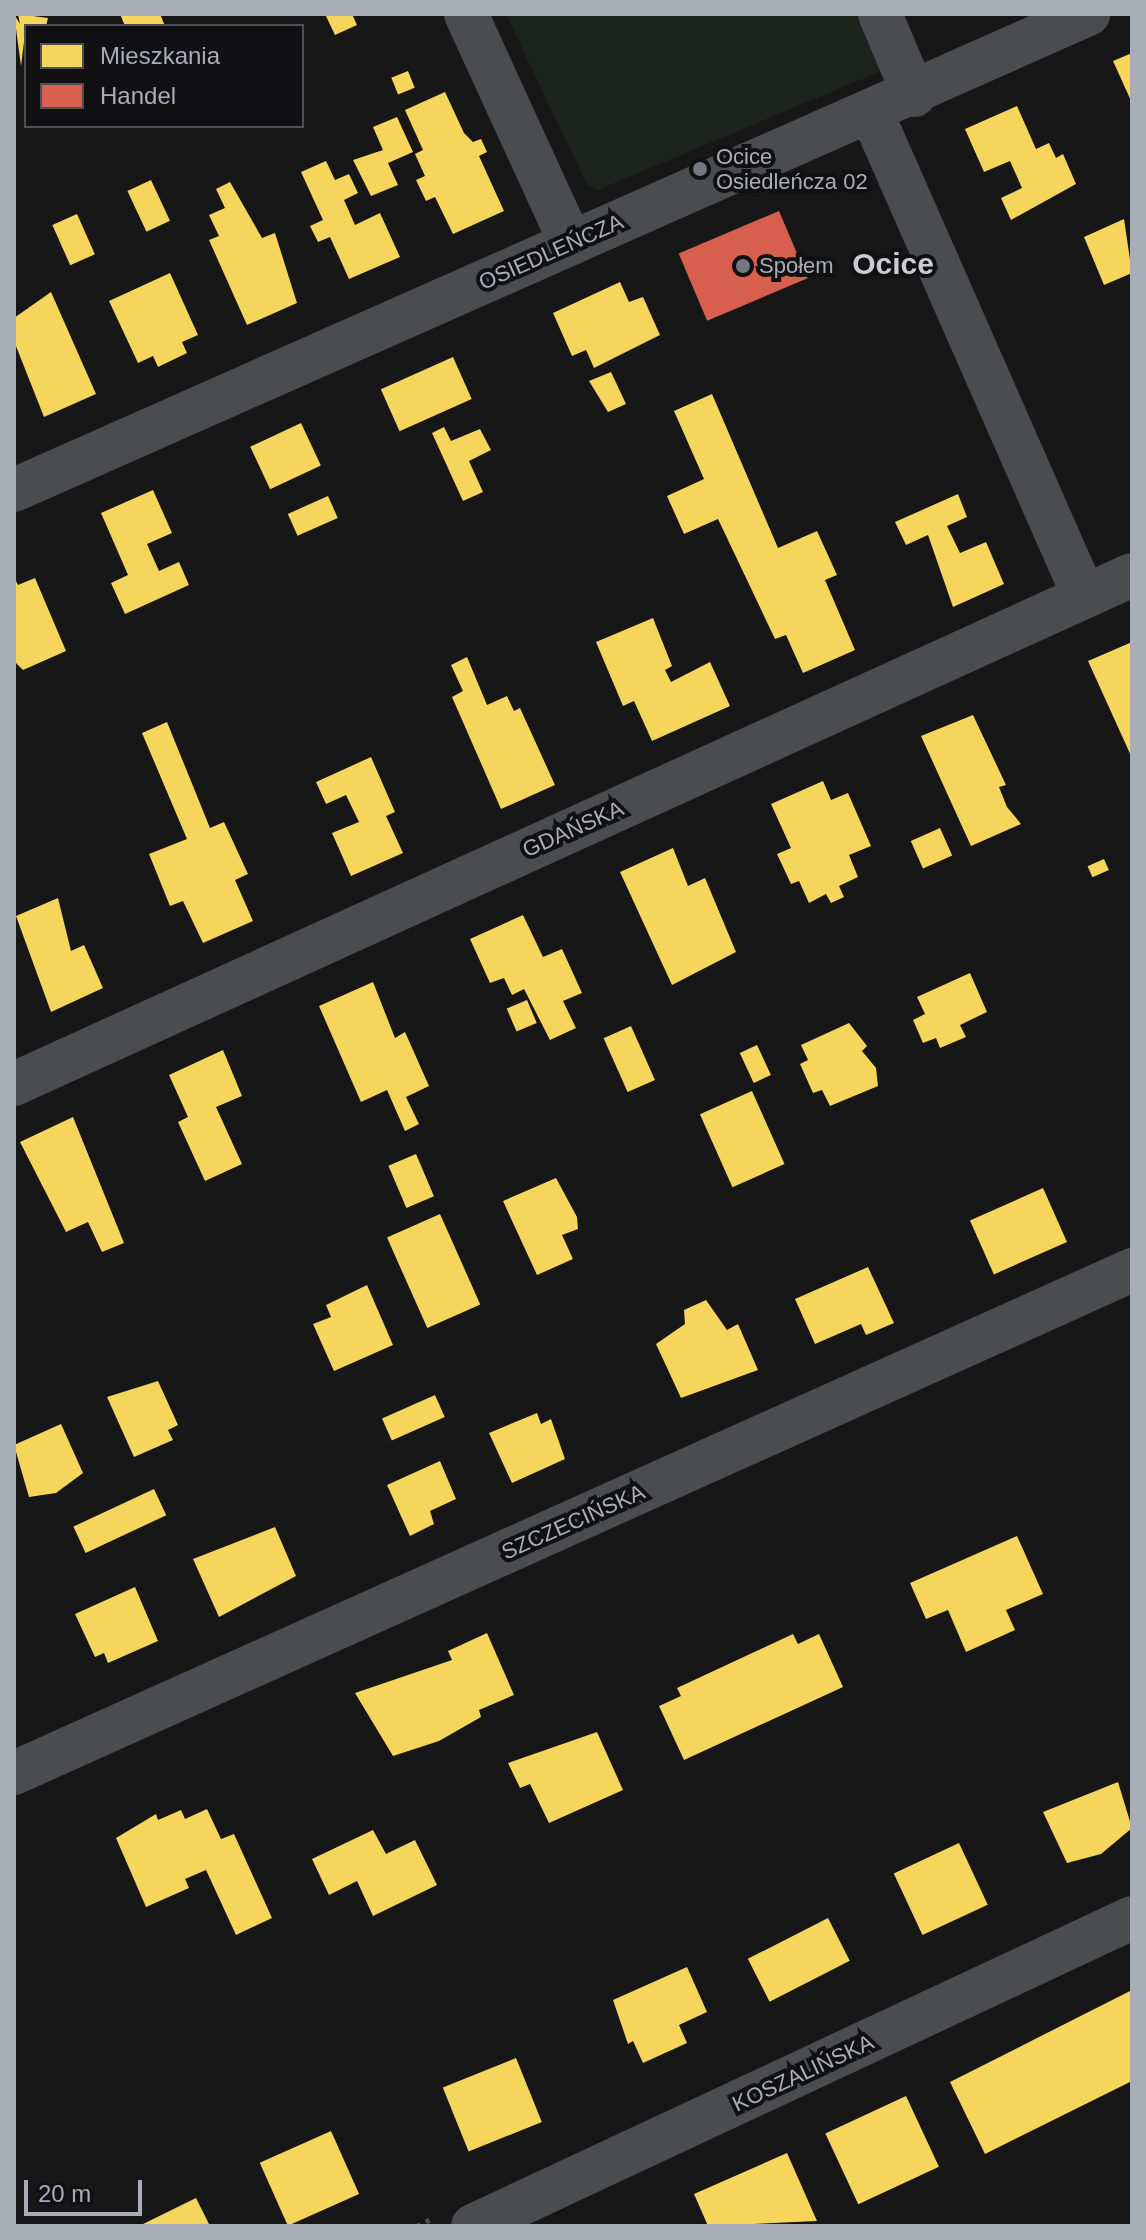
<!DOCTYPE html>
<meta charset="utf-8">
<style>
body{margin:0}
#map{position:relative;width:1146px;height:2240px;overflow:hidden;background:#171717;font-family:Arial,sans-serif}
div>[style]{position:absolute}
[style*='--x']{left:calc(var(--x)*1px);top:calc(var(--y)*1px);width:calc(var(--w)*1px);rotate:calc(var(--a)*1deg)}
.green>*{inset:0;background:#1d241e}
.homes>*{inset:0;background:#f6d55c;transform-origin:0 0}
.shops>*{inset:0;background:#d6604d;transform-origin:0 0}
.path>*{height:5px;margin-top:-2.5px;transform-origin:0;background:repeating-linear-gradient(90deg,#4d4e52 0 4px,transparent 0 10px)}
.minor>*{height:44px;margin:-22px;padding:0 22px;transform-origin:22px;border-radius:22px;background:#4b4c50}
.dots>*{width:22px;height:22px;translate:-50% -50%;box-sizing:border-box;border:4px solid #111113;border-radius:50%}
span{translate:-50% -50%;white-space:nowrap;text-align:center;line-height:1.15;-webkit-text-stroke:8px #111113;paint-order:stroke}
.poi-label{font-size:22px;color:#a8adb8}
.left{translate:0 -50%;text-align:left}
.street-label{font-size:22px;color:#a8adb8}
.district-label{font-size:30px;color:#c9ccd4;font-weight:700}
.frame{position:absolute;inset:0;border:16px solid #a8adb8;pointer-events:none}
.legend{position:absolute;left:24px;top:24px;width:280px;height:104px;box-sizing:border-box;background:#111113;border:2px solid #4d4f55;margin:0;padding:10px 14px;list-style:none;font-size:24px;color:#a8adb8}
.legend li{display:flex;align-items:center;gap:16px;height:40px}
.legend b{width:40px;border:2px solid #4d4f55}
.scale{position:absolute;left:24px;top:2180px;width:118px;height:36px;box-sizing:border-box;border:4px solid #a8adb8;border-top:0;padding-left:10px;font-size:24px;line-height:28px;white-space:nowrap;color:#a8adb8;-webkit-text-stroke:6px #111113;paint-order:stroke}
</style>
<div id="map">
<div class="green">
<div style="clip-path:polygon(506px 14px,861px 14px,886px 69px,598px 190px,587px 185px)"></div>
</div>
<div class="homes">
<div style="clip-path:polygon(14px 14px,20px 24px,18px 14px,48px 18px,46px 26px,26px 26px,21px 66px)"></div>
<div style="clip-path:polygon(120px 14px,160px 14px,165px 26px,125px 26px)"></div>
<div style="clip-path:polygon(325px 14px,352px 14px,357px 25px,335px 35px)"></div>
<div style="clip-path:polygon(1132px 53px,1132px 103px,1113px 61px)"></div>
<div style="left:408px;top:71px;width:18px;height:18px;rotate:68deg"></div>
<div style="clip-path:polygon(445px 92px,464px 133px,473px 142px,481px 139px,487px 152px,479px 156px,504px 211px,453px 234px,435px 197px,426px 201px,416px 180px,425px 176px,415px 154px,423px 150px,405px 110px)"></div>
<div style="clip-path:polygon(1017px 106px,1036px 149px,1049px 143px,1056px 158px,1063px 154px,1076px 184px,1011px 220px,1001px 198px,1022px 188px,1010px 161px,984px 172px,965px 129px)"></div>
<div style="clip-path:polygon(397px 117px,413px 152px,388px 163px,398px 185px,371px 196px,353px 160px,383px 150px,373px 127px)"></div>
<div style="clip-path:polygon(326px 161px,335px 180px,349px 174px,358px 193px,344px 200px,355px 225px,380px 213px,400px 257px,349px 279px,330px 237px,318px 242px,310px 226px,323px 220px,301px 172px)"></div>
<div style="left:151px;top:180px;width:45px;height:26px;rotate:65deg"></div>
<div style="clip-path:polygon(230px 182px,262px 238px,275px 233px,297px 303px,247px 325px,209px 240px,219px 236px,209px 215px,225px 208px,216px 189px)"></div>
<div style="left:77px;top:214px;width:44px;height:27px;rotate:66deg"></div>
<div style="clip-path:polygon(1124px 219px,1132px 273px,1104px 285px,1084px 237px)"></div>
<div style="clip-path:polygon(170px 273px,198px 335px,182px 342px,187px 353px,158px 367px,153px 356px,138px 363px,109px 301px)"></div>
<div style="clip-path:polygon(620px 282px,629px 302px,643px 297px,660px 335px,594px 368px,586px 350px,572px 356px,553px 313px)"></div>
<div style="clip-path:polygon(51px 292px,96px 394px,44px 417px,14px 341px,14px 318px)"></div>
<div style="left:453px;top:357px;width:46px;height:79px;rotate:66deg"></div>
<div style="clip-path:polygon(611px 372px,626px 404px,608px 412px,589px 381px)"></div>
<div style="clip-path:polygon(712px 394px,778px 548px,817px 531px,837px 575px,825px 580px,855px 650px,803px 673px,786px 635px,775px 639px,718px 519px,684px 534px,667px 496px,704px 479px,674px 411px)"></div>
<div style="left:301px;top:423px;width:47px;height:56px;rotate:65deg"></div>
<div style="clip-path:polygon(444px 427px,451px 441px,480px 429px,491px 450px,469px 461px,483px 492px,463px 501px,432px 433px)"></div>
<div style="clip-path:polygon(153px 490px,172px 533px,147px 544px,159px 571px,179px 562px,189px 585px,125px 614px,111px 583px,128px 575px,101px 513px)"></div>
<div style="clip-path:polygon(958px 494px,967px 517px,947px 526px,960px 553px,986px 542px,1004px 584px,953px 607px,928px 535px,906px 545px,895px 522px)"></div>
<div style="left:328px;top:496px;width:24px;height:44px;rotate:66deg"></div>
<div style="clip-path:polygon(14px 577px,18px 585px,35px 578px,66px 651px,23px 670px,14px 661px)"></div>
<div style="clip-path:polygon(653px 618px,672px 666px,665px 670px,671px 682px,710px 662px,730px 706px,652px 741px,634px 701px,623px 706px,596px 642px)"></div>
<div style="clip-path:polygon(1132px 642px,1132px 758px,1088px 661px)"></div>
<div style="clip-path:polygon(467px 657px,487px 705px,507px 696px,514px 711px,520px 708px,555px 785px,501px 809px,452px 697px,463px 691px,451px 665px)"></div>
<div style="clip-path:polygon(973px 715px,1006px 785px,999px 787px,1007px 807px,1021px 824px,971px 846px,921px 736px)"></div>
<div style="clip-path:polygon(167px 722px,210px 828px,224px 822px,248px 874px,235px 880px,253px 921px,203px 943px,183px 901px,170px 906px,149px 854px,187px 839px,142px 733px)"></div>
<div style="clip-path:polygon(371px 757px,395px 812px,386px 816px,403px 853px,351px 876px,332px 833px,359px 822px,346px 795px,326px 804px,316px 782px)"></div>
<div style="clip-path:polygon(823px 781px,831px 800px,848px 793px,871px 846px,849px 855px,858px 877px,839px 886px,844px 897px,831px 903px,826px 894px,809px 903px,799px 881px,791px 884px,777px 854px,791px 848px,771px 804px)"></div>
<div style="left:940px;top:828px;width:30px;height:32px;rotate:66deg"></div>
<div style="clip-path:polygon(673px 848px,688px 886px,705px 878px,736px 952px,672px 985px,620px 872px)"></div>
<div style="left:1104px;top:859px;width:12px;height:18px;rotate:66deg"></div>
<div style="clip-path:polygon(58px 898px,71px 951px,84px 945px,103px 988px,51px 1012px,16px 916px)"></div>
<div style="clip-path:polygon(523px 915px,543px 957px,562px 949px,582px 993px,563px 1001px,576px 1028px,550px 1040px,524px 989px,512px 995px,504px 978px,490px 983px,470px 939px)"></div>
<div style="clip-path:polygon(970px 973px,987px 1012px,960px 1025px,966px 1037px,940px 1048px,936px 1038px,923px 1043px,913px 1020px,925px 1014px,917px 997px)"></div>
<div style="clip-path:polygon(373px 982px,395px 1038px,405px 1032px,429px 1086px,406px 1097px,419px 1124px,405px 1131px,387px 1090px,361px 1102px,319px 1006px)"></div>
<div style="left:527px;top:1000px;width:25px;height:22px;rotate:67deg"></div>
<div style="clip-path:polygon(849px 1023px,867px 1046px,862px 1051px,876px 1068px,878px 1086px,830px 1106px,822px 1090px,813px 1093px,800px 1064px,808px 1060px,801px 1045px)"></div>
<div style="left:631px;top:1026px;width:59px;height:30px;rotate:66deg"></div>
<div style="left:757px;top:1045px;width:33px;height:19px;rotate:65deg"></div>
<div style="clip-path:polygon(223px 1050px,242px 1096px,216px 1107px,242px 1164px,205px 1181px,178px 1122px,188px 1117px,169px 1075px)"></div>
<div style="left:752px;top:1091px;width:80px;height:57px;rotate:66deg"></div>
<div style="clip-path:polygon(73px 1117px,124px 1243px,102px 1252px,88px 1222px,66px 1232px,20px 1142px)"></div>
<div style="left:416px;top:1154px;width:46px;height:30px;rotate:67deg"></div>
<div style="clip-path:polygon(556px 1178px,577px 1217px,578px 1229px,562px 1235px,573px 1259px,537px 1275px,503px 1201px)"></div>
<div style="left:1043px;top:1188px;width:59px;height:80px;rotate:66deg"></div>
<div style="left:440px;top:1214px;width:99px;height:58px;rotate:66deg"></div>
<div style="clip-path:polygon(868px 1267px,894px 1323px,866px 1335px,861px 1324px,815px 1344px,795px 1299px)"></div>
<div style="clip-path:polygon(367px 1285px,393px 1345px,334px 1371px,313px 1324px,331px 1317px,326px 1305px)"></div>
<div style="clip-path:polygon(706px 1300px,727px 1330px,738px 1324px,758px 1370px,681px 1398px,656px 1344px,685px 1324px,684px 1310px)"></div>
<div style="clip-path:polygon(158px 1381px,178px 1425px,168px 1430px,173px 1440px,134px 1457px,107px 1397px)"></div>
<div style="left:435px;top:1395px;width:24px;height:58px;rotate:66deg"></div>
<div style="clip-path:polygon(537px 1413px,541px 1424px,551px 1419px,565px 1459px,512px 1483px,489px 1433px)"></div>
<div style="clip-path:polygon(61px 1424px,83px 1473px,56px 1493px,29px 1497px,14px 1445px)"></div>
<div style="clip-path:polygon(440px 1461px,456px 1499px,430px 1511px,434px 1524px,410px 1536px,387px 1485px)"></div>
<div style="left:154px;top:1489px;width:29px;height:89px;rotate:65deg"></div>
<div style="clip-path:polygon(275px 1527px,296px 1576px,219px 1617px,193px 1559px)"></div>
<div style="clip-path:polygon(1017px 1536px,1043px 1594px,1006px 1610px,1015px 1630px,966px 1652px,948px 1610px,926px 1619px,910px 1583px)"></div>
<div style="clip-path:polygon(135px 1587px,158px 1641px,108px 1663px,104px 1653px,95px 1657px,75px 1614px)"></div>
<div style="clip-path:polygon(487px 1633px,514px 1695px,479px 1710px,481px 1717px,439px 1741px,393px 1756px,355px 1693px,452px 1660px,448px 1651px)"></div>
<div style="clip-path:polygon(793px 1634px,798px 1644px,819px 1634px,843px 1687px,684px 1760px,659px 1706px,681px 1696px,677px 1688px)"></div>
<div style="clip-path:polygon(597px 1732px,623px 1790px,549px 1823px,530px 1784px,520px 1788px,508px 1763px)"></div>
<div style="clip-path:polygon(1118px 1782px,1132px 1828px,1101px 1854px,1067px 1863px,1043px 1812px)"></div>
<div style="clip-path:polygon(207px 1809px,221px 1839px,234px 1834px,272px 1918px,236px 1935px,206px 1870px,185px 1879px,189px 1888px,146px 1907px,116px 1838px,156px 1814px,158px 1820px,181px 1810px,185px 1819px)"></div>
<div style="clip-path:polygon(373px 1830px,386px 1854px,415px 1840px,437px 1885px,373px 1916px,357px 1881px,329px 1895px,312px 1859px)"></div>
<div style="left:959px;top:1843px;width:68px;height:72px;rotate:65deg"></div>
<div style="left:828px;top:1918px;width:48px;height:90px;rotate:63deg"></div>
<div style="clip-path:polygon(687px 1967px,707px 2012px,679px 2025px,687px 2043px,643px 2063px,633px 2041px,628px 2044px,613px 2000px)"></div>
<div style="clip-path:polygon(1132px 1990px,1132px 2081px,985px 2154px,950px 2082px)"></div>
<div style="left:516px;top:2058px;width:69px;height:79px;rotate:68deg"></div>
<div style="left:906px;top:2096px;width:78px;height:89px;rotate:65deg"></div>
<div style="left:331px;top:2131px;width:69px;height:78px;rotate:66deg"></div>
<div style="clip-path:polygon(787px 2153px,817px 2221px,708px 2226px,694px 2194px)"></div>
<div style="clip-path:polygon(196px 2198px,210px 2226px,139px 2226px)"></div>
</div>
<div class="shops">
<div style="left:779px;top:211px;width:73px;height:109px;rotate:67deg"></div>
</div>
<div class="path">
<div style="--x:417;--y:2226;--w:16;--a:-27"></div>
</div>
<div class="minor">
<div style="--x:466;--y:14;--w:252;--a:65.4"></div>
<div style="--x:880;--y:14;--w:88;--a:67.2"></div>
<div style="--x:872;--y:114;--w:527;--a:66.26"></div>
<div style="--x:14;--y:490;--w:1175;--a:-23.9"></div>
<div style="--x:14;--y:1084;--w:1228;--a:-24.48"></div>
<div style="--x:14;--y:1773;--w:1226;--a:-24.22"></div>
<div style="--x:473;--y:2226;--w:727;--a:-25.05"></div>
</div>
<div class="dots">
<div style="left:700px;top:169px;background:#757880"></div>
<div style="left:743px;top:266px;background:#757880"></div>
</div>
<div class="poi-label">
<span class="left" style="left:716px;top:169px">Ocice<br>Osiedleńcza 02</span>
<span class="left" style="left:759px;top:266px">Społem</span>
</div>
<div class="street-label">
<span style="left:551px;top:252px;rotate:-24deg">OSIEDLEŃCZA</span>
<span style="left:573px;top:829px;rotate:-24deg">GDAŃSKA</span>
<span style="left:573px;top:1522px;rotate:-24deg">SZCZECIŃSKA</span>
<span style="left:803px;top:2073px;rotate:-25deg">KOSZALIŃSKA</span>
</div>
<div class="district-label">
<span style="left:893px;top:264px">Ocice</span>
</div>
<div class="frame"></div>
<ul class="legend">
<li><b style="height:22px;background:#f6d55c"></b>Mieszkania</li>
<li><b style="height:22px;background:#d6604d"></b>Handel</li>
</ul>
<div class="scale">20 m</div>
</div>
